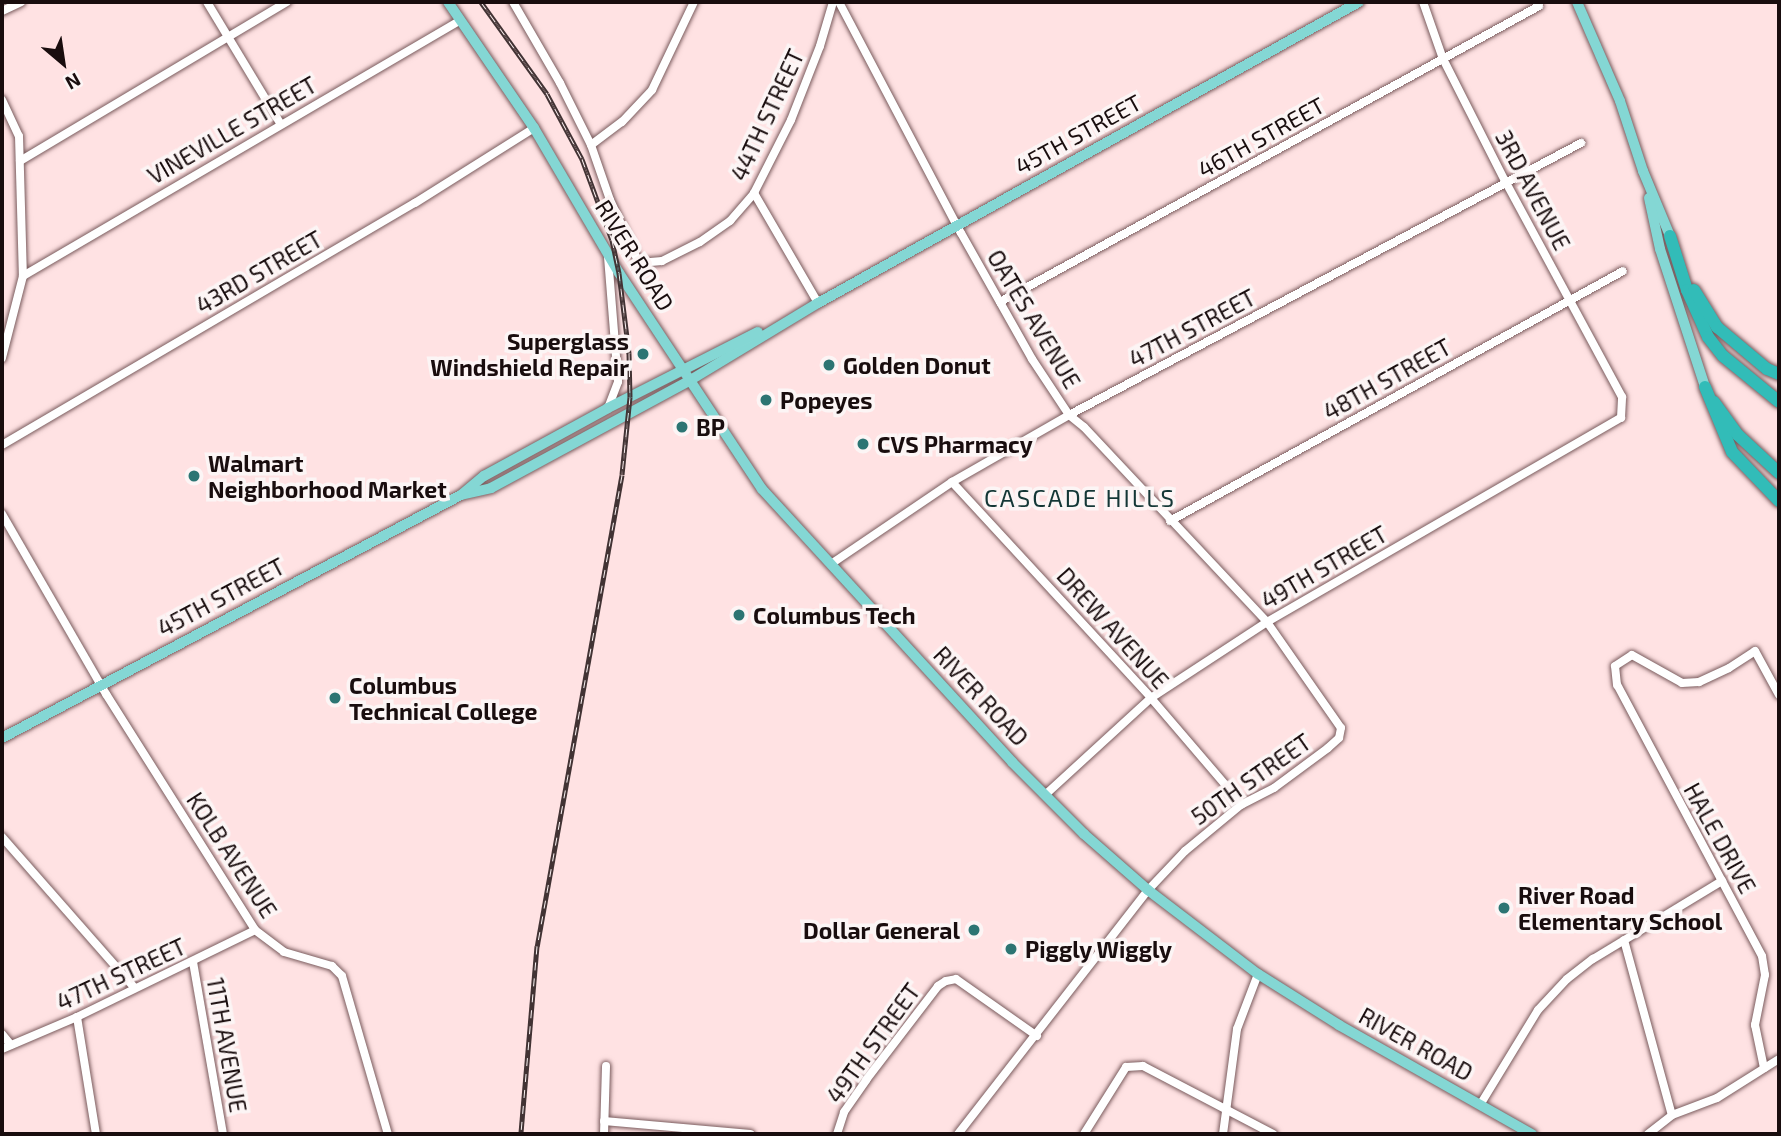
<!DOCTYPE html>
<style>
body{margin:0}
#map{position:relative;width:1781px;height:1136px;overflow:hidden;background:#ffe2e3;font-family:"Exo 2",sans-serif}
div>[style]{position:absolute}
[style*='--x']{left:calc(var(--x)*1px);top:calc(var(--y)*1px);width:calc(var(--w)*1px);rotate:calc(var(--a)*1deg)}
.roads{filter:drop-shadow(0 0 2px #7a5b5d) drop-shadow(0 0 2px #7a5b5d)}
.minor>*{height:8px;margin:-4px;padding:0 4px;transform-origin:4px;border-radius:4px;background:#fff}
.major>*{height:10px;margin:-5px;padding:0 5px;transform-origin:5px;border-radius:5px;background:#84d7d4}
.highway>*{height:12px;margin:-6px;padding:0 6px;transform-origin:6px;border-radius:6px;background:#32bcb8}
.rail>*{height:5px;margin-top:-2.5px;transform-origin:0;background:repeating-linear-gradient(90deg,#fcf5f5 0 8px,#423334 0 16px);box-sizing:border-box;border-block:2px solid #423334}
.dots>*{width:19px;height:19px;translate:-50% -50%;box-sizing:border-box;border:4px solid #fcf5f5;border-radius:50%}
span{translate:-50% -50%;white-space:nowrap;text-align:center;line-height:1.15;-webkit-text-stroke:7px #fcf5f5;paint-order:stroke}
.street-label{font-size:23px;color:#190d0e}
.poi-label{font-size:23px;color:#190d0e;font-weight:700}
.right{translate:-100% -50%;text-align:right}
.left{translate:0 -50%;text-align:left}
.neighbourhood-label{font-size:24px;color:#143736;letter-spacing:2px}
.frame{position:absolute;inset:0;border:4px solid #190d0e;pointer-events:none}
.north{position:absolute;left:28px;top:28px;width:70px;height:70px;-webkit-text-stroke:5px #fcf5f5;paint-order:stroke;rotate:151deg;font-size:19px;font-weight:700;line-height:28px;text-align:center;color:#190d0e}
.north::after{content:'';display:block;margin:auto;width:24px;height:32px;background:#190d0e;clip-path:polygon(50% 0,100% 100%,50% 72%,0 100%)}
</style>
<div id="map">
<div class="roads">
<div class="minor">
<div style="--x:207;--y:2;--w:141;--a:58.9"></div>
<div style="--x:513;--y:2;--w:94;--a:59.9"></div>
<div style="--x:560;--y:83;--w:69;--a:63.4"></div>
<div style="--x:591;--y:145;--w:58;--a:70.9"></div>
<div style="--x:610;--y:200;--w:69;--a:65.3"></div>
<div style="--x:639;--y:263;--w:23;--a:-5"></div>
<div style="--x:662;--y:261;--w:42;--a:-26.6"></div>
<div style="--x:700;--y:242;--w:37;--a:-35"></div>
<div style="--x:730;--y:221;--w:37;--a:-49"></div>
<div style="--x:754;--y:193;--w:82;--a:-63.1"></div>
<div style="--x:791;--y:120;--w:79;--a:-68.6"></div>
<div style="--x:820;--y:46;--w:46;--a:-73.5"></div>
<div style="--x:839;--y:2;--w:261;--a:62.2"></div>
<div style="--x:961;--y:233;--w:145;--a:60.6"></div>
<div style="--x:1032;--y:359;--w:67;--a:56.5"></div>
<div style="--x:1069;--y:415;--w:19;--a:39"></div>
<div style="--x:1084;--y:427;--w:267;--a:46.8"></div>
<div style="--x:1267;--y:622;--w:129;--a:55.1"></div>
<div style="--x:1341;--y:728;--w:10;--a:101"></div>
<div style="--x:1339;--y:738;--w:15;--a:138"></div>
<div style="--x:1328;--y:748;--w:67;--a:143.5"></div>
<div style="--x:1274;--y:788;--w:36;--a:153"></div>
<div style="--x:1242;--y:804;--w:74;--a:140.5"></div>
<div style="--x:1185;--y:851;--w:54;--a:133.5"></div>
<div style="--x:1148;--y:890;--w:309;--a:127.9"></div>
<div style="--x:2;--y:11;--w:21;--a:-25"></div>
<div style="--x:2;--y:100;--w:40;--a:65"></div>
<div style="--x:19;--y:136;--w:140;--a:88.4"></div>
<div style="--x:23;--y:276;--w:85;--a:104.4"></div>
<div style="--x:591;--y:145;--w:39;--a:-37"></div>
<div style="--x:622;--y:122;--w:44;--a:-46.8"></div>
<div style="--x:652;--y:90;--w:98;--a:-64.5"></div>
<div style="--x:20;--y:161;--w:311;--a:-30.8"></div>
<div style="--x:754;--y:193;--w:127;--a:59.8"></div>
<div style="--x:608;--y:257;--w:125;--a:85.4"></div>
<div style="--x:618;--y:382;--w:28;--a:111"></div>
<div style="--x:23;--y:276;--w:507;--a:-30.31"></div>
<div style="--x:1000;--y:302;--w:615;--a:-28.77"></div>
<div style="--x:2;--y:445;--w:479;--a:-30.4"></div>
<div style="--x:415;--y:203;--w:141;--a:-32.2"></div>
<div style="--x:952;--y:482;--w:294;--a:47.3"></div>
<div style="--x:1151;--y:698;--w:140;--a:49.4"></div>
<div style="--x:2;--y:514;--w:208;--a:60"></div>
<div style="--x:106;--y:694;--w:279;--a:57.7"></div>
<div style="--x:255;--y:930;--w:36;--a:37"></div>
<div style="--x:284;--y:952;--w:50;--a:16.3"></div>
<div style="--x:332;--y:966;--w:14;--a:45"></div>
<div style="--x:342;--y:976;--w:165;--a:73.8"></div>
<div style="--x:1170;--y:521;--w:517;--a:-28.89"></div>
<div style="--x:831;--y:564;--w:146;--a:-34.1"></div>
<div style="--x:952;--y:482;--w:135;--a:-29.8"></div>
<div style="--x:1069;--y:415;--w:580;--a:-27.98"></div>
<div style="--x:1045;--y:795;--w:144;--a:-42.5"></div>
<div style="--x:1151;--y:698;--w:139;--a:-33.2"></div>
<div style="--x:1267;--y:622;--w:409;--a:-30"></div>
<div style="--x:1621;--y:418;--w:21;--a:-87"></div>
<div style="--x:1622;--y:397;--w:246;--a:-118.4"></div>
<div style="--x:1505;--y:181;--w:137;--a:-116.9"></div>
<div style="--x:1443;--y:59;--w:60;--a:-109.3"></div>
<div style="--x:2;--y:837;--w:200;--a:48.7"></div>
<div style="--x:1624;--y:940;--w:181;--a:74.7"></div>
<div style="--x:193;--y:962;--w:175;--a:80.1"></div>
<div style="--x:77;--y:1017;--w:119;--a:80.8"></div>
<div style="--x:2;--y:1034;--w:14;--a:51"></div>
<div style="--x:2;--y:1049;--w:82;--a:-23.1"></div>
<div style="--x:77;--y:1017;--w:198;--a:-26"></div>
<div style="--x:1764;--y:1068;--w:44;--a:-101.8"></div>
<div style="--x:1755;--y:1025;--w:51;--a:-78.7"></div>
<div style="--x:1765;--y:975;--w:19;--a:-99"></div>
<div style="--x:1762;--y:956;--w:307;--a:-118.1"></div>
<div style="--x:1617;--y:685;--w:19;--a:-96"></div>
<div style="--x:1615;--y:666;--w:20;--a:-33"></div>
<div style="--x:1632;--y:655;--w:57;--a:29.2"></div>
<div style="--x:1682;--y:683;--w:17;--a:-3"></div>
<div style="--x:1699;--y:682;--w:33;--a:-25"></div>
<div style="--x:1729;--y:668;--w:31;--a:-33"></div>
<div style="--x:1755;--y:651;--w:50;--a:61.4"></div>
<div style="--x:1480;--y:1105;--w:111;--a:-58.6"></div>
<div style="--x:1538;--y:1010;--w:42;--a:-46.9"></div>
<div style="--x:1567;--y:979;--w:33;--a:-38"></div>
<div style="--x:1593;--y:959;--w:151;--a:-31.2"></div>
<div style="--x:604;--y:1121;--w:147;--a:5.1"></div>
<div style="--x:604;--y:1134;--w:68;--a:-88.3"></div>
<div style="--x:837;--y:1134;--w:23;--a:-72"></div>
<div style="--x:844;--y:1112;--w:39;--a:-55"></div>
<div style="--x:866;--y:1080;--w:118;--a:-52.5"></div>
<div style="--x:938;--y:986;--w:9;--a:-32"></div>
<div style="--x:946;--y:981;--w:10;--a:-11"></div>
<div style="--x:956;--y:979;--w:99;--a:35.1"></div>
<div style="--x:1084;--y:1134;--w:79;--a:-57.9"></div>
<div style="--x:1126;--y:1067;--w:17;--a:-3"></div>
<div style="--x:1143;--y:1066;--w:147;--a:27.6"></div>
<div style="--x:1223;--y:1134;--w:106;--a:-82.4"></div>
<div style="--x:1237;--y:1029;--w:59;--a:-69.1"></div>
<div style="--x:1648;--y:1134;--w:31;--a:-38"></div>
<div style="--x:1672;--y:1115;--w:48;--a:-20.7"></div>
<div style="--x:1717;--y:1098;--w:73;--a:-32.2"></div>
</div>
<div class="major">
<div style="--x:448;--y:2;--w:153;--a:55.7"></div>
<div style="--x:534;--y:128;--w:168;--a:59.6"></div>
<div style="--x:619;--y:273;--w:259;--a:56.5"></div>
<div style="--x:762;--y:489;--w:370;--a:47.5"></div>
<div style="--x:1012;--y:762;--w:102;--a:45"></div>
<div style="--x:1084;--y:834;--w:85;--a:41.2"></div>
<div style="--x:1148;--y:890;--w:138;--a:37.4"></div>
<div style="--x:1258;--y:974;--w:96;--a:32.2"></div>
<div style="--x:1339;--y:1025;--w:222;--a:29.5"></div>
<div style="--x:1577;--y:2;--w:108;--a:66.5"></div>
<div style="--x:1620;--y:101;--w:74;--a:71.8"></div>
<div style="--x:1643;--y:171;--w:70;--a:67.4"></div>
<div style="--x:1649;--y:198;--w:52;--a:77.8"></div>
<div style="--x:1660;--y:249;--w:145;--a:71.9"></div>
<div style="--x:461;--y:495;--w:31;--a:-13"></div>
<div style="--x:491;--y:488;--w:225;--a:-28.4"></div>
<div style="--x:689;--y:381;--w:151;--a:-31.2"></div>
<div style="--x:818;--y:303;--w:619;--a:-29.09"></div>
<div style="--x:2;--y:738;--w:519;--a:-27.9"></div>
<div style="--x:461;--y:495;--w:30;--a:-40"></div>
<div style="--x:484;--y:476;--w:141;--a:-28.7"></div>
<div style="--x:608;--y:408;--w:168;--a:-26.9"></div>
</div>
<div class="highway">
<div style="--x:1670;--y:236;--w:57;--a:72.5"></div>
<div style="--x:1687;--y:290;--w:51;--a:65.9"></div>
<div style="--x:1708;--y:337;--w:24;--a:52"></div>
<div style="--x:1723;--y:356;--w:72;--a:39.4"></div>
<div style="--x:1694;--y:290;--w:44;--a:58.1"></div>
<div style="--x:1717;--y:327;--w:65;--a:40"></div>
<div style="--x:1767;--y:369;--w:13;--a:23"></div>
<div style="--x:1705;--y:387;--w:70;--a:67.4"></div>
<div style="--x:1732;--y:452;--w:68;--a:46.2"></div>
<div style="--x:1714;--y:402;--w:41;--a:54"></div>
<div style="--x:1738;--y:435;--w:56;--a:42.8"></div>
</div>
</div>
<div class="rail">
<div style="--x:481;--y:2;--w:113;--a:54.3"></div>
<div style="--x:547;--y:94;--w:74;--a:61.7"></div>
<div style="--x:582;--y:159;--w:86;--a:69.7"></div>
<div style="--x:612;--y:240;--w:34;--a:78"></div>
<div style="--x:619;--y:273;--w:81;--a:82.9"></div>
<div style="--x:629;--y:353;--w:44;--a:88.7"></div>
<div style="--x:630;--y:397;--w:78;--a:95.9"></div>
<div style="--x:622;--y:475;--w:479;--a:100.2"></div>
<div style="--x:537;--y:946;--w:189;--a:94.9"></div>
</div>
<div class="dots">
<div style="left:643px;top:354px;background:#2c7573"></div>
<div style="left:829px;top:365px;background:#2c7573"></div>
<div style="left:766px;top:400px;background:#2c7573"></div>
<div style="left:682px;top:427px;background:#2c7573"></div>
<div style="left:863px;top:444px;background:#2c7573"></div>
<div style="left:194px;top:476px;background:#2c7573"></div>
<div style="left:739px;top:615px;background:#2c7573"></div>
<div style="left:335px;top:698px;background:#2c7573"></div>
<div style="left:1504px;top:908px;background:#2c7573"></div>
<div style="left:974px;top:930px;background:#2c7573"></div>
<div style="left:1011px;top:949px;background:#2c7573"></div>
</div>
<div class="street-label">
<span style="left:767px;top:115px;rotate:-65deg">44TH STREET</span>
<span style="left:232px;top:130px;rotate:-30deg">VINEVILLE STREET</span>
<span style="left:1078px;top:134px;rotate:-29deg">45TH STREET</span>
<span style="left:1261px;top:137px;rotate:-29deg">46TH STREET</span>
<span style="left:1533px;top:190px;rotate:62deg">3RD AVENUE</span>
<span style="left:635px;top:255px;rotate:58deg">RIVER ROAD</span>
<span style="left:259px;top:272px;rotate:-30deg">43RD STREET</span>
<span style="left:1034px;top:319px;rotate:59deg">OATES AVENUE</span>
<span style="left:1192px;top:328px;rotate:-28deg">47TH STREET</span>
<span style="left:1387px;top:379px;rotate:-29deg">48TH STREET</span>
<span style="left:1324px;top:567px;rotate:-30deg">49TH STREET</span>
<span style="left:221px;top:597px;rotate:-28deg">45TH STREET</span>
<span style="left:1113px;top:628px;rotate:48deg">DREW AVENUE</span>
<span style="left:981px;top:696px;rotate:47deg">RIVER ROAD</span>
<span style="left:1251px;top:779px;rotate:-35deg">50TH STREET</span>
<span style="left:1720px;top:838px;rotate:61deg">HALE DRIVE</span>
<span style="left:232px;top:855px;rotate:57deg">KOLB AVENUE</span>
<span style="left:121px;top:974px;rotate:-25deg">47TH STREET</span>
<span style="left:873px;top:1043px;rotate:-54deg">49TH STREET</span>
<span style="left:1416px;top:1044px;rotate:29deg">RIVER ROAD</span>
<span style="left:227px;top:1045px;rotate:80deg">11TH AVENUE</span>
</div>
<div class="poi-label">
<span class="right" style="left:629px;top:354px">Superglass<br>Windshield Repair</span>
<span class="left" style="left:843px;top:365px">Golden Donut</span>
<span class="left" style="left:780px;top:400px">Popeyes</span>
<span class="left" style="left:696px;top:427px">BP</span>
<span class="left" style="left:877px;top:444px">CVS Pharmacy</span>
<span class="left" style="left:208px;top:476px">Walmart<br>Neighborhood Market</span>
<span class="left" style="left:753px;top:615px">Columbus Tech</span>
<span class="left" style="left:349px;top:698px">Columbus<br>Technical College</span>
<span class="left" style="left:1518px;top:908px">River Road<br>Elementary School</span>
<span class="right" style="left:960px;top:930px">Dollar General</span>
<span class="left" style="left:1025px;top:949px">Piggly Wiggly</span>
</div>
<div class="neighbourhood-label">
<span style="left:1080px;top:498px">CASCADE HILLS</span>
</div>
<div class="frame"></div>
<div class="north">N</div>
</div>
